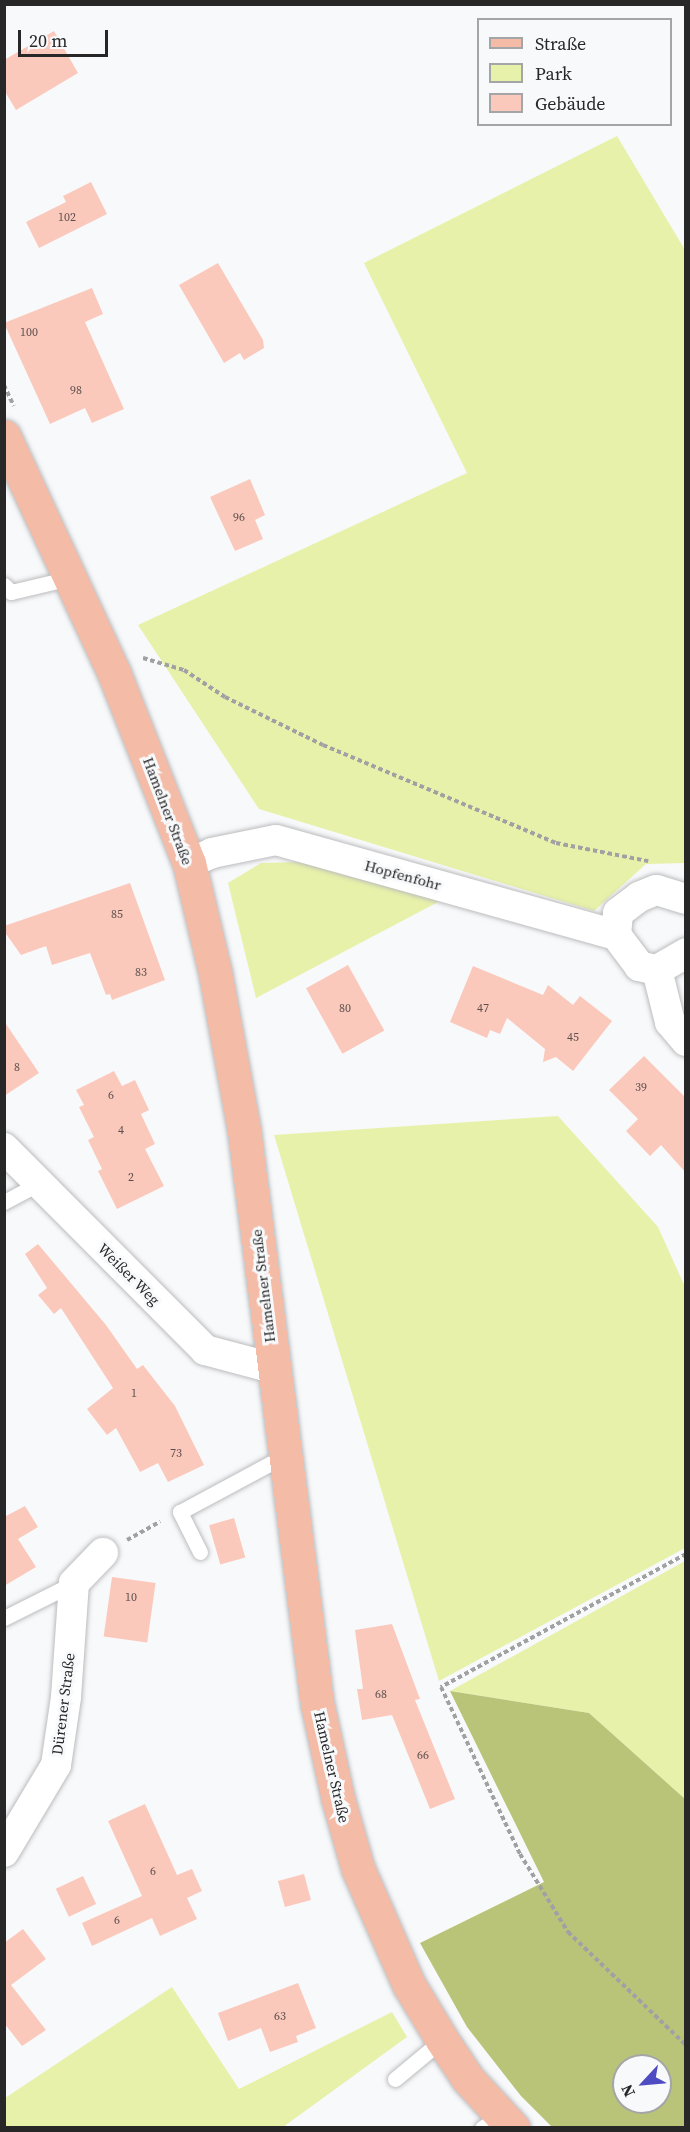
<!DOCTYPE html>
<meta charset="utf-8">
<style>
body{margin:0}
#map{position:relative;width:690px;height:2132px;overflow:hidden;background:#f8f9fb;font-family:"Source Serif 4",serif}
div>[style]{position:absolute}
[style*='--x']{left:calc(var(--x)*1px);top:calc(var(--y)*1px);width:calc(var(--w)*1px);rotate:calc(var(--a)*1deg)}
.green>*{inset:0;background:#e7f1a9}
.forest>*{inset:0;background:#bac478}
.building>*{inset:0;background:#fbc9bc;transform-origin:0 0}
.path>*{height:4px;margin-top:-2px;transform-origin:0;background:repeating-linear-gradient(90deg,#a1a1a3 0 4.5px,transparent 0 7.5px)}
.roads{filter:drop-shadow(0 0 2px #bcbcbe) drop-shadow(0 0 2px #bcbcbe)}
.service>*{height:15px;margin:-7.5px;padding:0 7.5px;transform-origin:7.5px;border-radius:7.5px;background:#fff}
.minor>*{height:30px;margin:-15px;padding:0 15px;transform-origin:15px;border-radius:15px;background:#fff}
.primary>*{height:33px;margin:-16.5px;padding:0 16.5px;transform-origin:16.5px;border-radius:16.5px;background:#f4bba7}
span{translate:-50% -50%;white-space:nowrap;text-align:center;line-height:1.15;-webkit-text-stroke:6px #f8f9fb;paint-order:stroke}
.number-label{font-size:12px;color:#5c504d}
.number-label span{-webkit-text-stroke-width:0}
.street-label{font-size:15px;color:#272728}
.frame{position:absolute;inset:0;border:6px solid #272728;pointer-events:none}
.legend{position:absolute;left:477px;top:18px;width:195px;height:108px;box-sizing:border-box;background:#f8f9fb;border:2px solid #a4a5a7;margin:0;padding:8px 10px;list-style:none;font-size:18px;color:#272728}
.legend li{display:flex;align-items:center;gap:12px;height:30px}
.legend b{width:30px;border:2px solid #a4a5a7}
.north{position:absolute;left:612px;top:2054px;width:60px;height:60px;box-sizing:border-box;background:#f8f9fb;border:2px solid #a4a5a7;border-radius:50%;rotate:244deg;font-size:16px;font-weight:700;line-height:24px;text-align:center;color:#272728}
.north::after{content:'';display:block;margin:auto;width:21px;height:27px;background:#4f4cc3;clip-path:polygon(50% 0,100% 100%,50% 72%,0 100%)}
.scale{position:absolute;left:18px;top:30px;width:90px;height:27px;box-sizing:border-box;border:3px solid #272728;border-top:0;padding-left:8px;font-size:18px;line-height:21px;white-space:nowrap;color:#272728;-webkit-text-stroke:4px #f8f9fb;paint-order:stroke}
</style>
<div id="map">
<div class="green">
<div style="clip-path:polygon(617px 136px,685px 250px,686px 863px,646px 864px,594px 911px,259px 809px,138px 625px,467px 473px,364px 263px)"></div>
<div style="clip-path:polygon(300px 862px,440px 901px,256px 998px,228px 883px,261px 863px)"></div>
<div style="clip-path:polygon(558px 1116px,658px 1227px,685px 1287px,685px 1548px,439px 1681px,274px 1135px)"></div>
<div style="clip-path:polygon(685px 1561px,685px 1799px,589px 1713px,450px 1691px)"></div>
<div style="clip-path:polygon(172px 1987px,239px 2089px,392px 2012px,407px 2037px,283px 2127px,5px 2127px,5px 2098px)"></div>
</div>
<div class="forest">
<div style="clip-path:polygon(evenodd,450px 1691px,589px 1713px,685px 1799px,685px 2127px,552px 2127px,521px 2096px,467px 2027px,420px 1943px,544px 1882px,450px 1691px,624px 2066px,660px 2066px,660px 2102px,624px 2102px,624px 2066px)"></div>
</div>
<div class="building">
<div style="clip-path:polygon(54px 31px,78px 73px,16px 110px,4px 90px,4px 60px)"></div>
<div style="clip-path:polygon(91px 182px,107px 214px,39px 248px,26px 222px,66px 202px,63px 196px)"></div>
<div style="clip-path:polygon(218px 263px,263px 340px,264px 348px,244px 360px,240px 353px,224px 363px,179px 285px)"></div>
<div style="clip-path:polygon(92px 288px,103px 314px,85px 322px,124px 409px,92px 423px,85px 408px,50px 424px,4px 323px)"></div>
<div style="clip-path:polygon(250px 479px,265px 515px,255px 520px,263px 539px,235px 551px,210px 497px)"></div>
<div style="clip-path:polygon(130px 883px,165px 980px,112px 1000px,110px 994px,106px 995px,90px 953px,52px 965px,46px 946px,21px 955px,4px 931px,4px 926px)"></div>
<div style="left:348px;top:965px;width:75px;height:48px;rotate:61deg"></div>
<div style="clip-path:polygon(473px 966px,543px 995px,548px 985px,573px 1005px,580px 996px,612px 1021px,573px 1071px,556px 1057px,543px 1062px,545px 1049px,507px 1018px,500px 1034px,490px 1030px,487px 1038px,450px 1022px)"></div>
<div style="clip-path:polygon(4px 1021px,39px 1073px,4px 1096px)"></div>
<div style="clip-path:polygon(644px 1056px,686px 1098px,686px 1173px,661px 1145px,650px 1156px,626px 1131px,638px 1119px,609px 1090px)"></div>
<div style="clip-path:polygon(114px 1071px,122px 1086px,135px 1080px,149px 1110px,141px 1114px,155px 1144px,145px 1149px,164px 1186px,117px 1209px,98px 1171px,102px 1169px,88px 1140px,94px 1137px,79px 1107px,84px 1105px,76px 1090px)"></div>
<div style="clip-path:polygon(38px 1244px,106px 1325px,137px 1369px,143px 1365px,175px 1406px,204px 1465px,168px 1482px,158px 1463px,140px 1472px,116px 1428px,107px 1435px,87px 1409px,113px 1388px,61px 1308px,54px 1314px,38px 1295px,47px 1288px,25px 1254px)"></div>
<div style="clip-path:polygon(25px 1506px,38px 1527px,18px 1539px,36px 1567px,4px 1586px,4px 1517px)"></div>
<div style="left:234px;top:1518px;width:41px;height:26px;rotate:74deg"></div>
<div style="left:112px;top:1577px;width:44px;height:60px;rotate:8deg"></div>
<div style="clip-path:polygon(392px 1624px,420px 1699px,415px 1700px,455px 1799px,430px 1809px,392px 1715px,362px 1720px,357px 1689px,363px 1689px,355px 1630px)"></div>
<div style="clip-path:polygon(145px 1804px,177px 1875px,192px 1869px,202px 1891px,187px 1898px,197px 1919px,160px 1936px,152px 1918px,92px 1946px,82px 1923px,142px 1896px,108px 1821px)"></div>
<div style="left:304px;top:1874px;width:27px;height:27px;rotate:75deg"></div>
<div style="left:83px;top:1876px;width:31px;height:30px;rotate:65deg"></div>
<div style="clip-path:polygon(23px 1929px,46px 1959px,11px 1985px,46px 2030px,22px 2046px,4px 2023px,4px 1943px)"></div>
<div style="clip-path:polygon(298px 1983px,316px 2028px,296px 2036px,298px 2042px,270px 2052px,261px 2028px,228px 2041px,218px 2013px)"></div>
</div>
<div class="path">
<div style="--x:4;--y:385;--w:23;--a:65"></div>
<div style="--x:143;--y:658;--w:43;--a:16.3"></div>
<div style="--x:184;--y:670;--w:49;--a:33.4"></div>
<div style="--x:225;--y:697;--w:109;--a:26.1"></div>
<div style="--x:323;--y:745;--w:253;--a:22.8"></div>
<div style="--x:556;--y:843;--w:94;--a:11.1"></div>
<div style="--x:127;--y:1540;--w:38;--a:-29"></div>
<div style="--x:686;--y:1554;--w:279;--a:151.5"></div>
<div style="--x:441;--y:1687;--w:185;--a:64.7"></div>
<div style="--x:520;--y:1854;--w:92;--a:58.4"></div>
<div style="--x:568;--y:1932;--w:163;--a:43.8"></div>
</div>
<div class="roads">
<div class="service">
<div style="--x:4;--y:585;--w:10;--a:45"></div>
<div style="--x:11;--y:592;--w:61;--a:-13.3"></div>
<div style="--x:4;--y:1202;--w:40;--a:-28"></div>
<div style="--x:200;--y:1552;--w:45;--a:-116.6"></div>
<div style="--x:180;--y:1512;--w:120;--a:-28.3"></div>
<div style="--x:4;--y:1618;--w:78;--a:-26.6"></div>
<div style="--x:395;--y:2079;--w:61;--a:-39.7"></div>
<div style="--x:482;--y:2128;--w:23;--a:-34"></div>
</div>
<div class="minor">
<div style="--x:189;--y:863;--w:25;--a:-23"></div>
<div style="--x:212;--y:853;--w:65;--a:-11.5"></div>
<div style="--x:276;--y:840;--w:353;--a:15.6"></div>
<div style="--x:686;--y:899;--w:31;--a:-163"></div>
<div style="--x:656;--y:890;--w:18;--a:158"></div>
<div style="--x:639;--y:897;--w:26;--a:143"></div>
<div style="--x:618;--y:913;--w:22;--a:95"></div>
<div style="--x:616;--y:935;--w:39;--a:53"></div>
<div style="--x:639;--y:966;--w:18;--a:13"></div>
<div style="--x:657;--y:970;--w:34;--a:-30"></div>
<div style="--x:657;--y:970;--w:54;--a:76"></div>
<div style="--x:670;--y:1022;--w:25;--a:50"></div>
<div style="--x:4;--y:1148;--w:285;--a:45.1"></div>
<div style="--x:205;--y:1350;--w:70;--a:14.8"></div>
<div style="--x:4;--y:1852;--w:101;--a:-59.1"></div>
<div style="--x:56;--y:1765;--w:69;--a:-81.6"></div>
<div style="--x:66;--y:1697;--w:114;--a:-86"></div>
<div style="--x:74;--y:1583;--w:42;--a:-46"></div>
</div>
<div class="primary">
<div style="--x:4;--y:436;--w:261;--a:65.1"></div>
<div style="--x:114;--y:673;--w:204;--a:68.5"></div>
<div style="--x:189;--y:863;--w:112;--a:76.6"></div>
<div style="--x:215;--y:972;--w:161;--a:79.6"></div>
<div style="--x:244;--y:1130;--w:578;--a:82.74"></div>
<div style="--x:317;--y:1703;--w:98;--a:77.7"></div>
<div style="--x:338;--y:1799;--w:73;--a:74.1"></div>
<div style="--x:358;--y:1869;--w:127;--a:66.3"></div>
<div style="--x:409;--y:1985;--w:64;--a:59"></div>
<div style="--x:442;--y:2040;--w:47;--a:56.3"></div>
<div style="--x:468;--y:2079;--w:67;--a:47.4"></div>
</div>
</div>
<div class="number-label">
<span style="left:67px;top:218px">102</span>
<span style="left:29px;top:333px">100</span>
<span style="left:76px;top:391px">98</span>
<span style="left:239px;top:518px">96</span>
<span style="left:117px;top:915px">85</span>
<span style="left:141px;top:973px">83</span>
<span style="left:345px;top:1009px">80</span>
<span style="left:483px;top:1009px">47</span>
<span style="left:573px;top:1038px">45</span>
<span style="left:17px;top:1068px">8</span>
<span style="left:641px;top:1088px">39</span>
<span style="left:111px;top:1096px">6</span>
<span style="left:121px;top:1131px">4</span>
<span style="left:131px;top:1178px">2</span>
<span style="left:134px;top:1394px">1</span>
<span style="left:176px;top:1454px">73</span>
<span style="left:131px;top:1598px">10</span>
<span style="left:381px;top:1695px">68</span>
<span style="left:423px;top:1756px">66</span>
<span style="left:153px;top:1872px">6</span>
<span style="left:117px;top:1921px">6</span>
<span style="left:280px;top:2017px">63</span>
</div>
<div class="street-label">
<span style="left:168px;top:811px;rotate:69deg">Hamelner Straße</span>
<span style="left:403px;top:875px;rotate:15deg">Hopfenfohr</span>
<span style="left:129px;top:1274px;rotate:45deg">Weißer Weg</span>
<span style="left:263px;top:1286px;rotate:-97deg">Hamelner Straße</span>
<span style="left:63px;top:1704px;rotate:-83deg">Dürener Straße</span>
<span style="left:332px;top:1767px;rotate:77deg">Hamelner Straße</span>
</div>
<div class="frame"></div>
<ul class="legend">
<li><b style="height:8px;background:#f4bba7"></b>Straße</li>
<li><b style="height:16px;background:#e7f1a9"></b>Park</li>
<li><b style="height:16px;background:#fbc9bc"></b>Gebäude</li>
</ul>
<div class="north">N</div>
<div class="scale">20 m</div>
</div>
